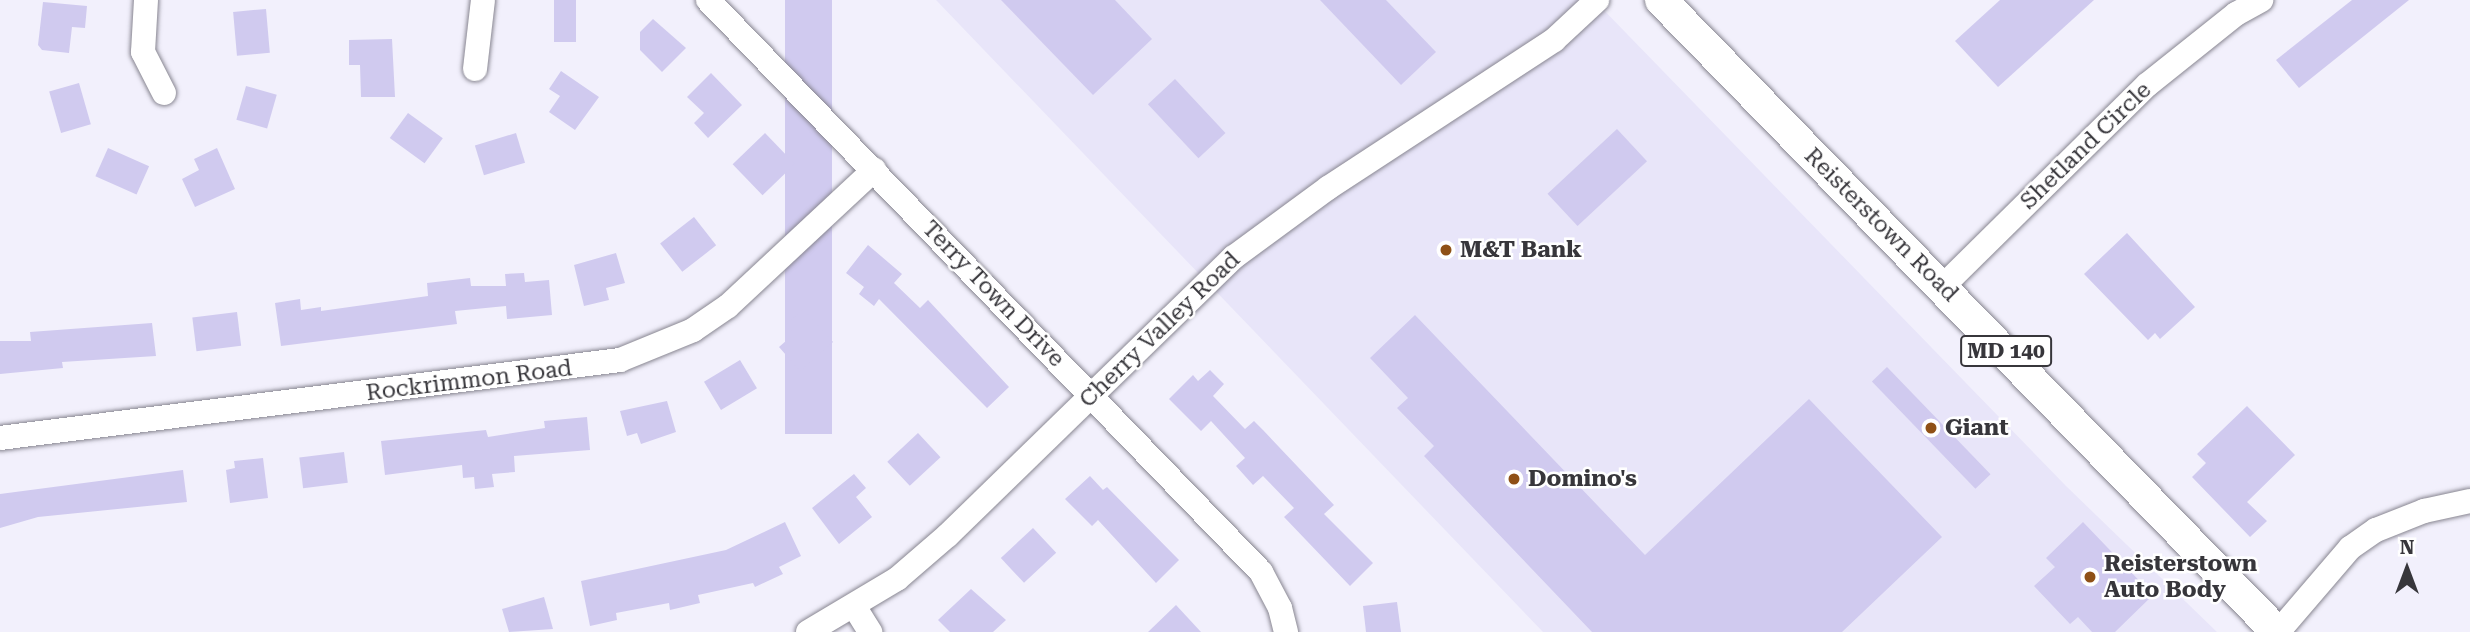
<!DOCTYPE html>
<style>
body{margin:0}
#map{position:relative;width:2470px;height:632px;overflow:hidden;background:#f2f0fc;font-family:"Roboto Serif",serif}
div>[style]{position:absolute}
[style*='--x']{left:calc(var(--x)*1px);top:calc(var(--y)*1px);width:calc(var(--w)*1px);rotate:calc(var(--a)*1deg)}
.built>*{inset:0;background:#e8e5f9}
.building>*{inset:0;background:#d0caef;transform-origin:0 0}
.roads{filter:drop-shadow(0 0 2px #888691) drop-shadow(0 0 2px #888691)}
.minor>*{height:24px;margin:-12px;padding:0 12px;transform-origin:12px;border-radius:12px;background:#fff}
.major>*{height:32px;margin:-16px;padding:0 16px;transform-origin:16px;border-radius:16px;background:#fff}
.dots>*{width:19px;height:19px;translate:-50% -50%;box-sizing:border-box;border:4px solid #fff;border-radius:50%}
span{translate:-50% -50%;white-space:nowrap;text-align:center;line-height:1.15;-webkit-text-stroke:5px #fff;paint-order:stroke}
.shield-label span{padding:2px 5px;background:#fff;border:2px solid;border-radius:5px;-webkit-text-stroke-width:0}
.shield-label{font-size:21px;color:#37363b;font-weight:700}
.street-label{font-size:23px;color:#37363b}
.poi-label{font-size:23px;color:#37363b;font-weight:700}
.left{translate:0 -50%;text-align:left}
.north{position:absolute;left:2372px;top:534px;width:70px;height:70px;-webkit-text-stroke:5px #fff;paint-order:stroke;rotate:0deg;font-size:19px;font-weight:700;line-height:28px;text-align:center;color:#37363b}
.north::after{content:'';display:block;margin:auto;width:24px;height:32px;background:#37363b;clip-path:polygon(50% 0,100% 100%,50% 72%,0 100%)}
</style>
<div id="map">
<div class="built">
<div style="clip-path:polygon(936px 0,1594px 0,2066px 486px,2217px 632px,1543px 632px)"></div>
</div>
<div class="building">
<div style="left:554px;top:0;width:22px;height:42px"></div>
<div style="left:785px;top:0;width:47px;height:434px"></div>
<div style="clip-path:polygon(1001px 0,1115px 0,1152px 39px,1093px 95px)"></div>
<div style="clip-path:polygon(1320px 0,1386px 0,1436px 52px,1401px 85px)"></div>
<div style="clip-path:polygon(2000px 0,2094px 0,1998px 87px,1955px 41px)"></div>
<div style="clip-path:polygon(2352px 0,2409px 0,2299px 88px,2276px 60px)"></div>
<div style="clip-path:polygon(43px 2px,87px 6px,85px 28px,72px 27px,69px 53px,42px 50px,38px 45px)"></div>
<div style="left:266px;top:9px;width:44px;height:33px;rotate:85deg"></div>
<div style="clip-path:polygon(653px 19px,686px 48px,662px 72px,640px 50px,640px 32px)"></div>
<div style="clip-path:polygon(392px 39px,395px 97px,361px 97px,360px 65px,349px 65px,349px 40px)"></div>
<div style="clip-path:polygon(561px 71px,599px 97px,575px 130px,549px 112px,560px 96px,549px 89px)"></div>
<div style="clip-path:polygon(711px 73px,742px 105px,708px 138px,694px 123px,704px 113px,687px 97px)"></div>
<div style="left:1175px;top:79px;width:74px;height:37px;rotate:47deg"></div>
<div style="left:79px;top:83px;width:43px;height:31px;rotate:74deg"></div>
<div style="left:246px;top:86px;width:32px;height:35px;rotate:16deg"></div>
<div style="left:408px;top:113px;width:43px;height:31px;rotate:36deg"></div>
<div style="left:1617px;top:129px;width:44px;height:95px;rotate:47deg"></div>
<div style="left:516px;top:133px;width:31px;height:43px;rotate:73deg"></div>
<div style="left:765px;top:133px;width:43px;height:45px;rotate:46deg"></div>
<div style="left:108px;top:148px;width:45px;height:31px;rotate:24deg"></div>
<div style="clip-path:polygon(217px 148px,235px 189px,195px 207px,182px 179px,199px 170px,194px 159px)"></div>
<div style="left:694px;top:217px;width:36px;height:43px;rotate:52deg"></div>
<div style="clip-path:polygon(2127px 233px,2195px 307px,2160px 339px,2155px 333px,2148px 340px,2084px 274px)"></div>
<div style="clip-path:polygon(868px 245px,902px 274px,894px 283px,920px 308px,928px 300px,1009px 387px,987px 408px,879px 299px,874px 306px,859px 294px,864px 287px,846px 273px)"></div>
<div style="clip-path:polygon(616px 253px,625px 283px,606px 288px,609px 300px,584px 306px,574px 265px)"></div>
<div style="clip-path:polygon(524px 273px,525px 282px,549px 280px,552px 315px,507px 319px,506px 306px,455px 311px,457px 324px,281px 346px,275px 303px,300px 299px,301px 310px,321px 307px,321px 311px,428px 296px,427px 283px,470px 278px,471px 286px,506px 286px,505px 274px)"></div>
<div style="clip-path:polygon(803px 309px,833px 342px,800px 371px,779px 347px,794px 334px,786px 325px)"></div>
<div style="left:237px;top:312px;width:34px;height:45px;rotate:83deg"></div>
<div style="clip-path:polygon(1415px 315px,1645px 555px,1809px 399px,1942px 537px,1842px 632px,1592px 632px,1424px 456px,1434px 446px,1397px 408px,1408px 398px,1370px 358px)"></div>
<div style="clip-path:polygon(152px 323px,156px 356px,62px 362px,63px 368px,0 374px,0 341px,31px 341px,30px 332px)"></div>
<div style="left:740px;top:360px;width:33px;height:42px;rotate:59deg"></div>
<div style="left:1887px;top:367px;width:149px;height:21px;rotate:46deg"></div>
<div style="clip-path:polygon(1210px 370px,1224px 384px,1213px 396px,1245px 429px,1254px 421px,1263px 430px,1334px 505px,1324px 514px,1373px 563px,1350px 586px,1284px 517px,1294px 508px,1263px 476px,1253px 485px,1236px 466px,1245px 458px,1211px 421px,1201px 431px,1169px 399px,1193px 375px,1198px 381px)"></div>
<div style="clip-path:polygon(667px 401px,676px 432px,641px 444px,637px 433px,627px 436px,620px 411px)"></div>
<div style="clip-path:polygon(2247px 406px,2295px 455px,2247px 502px,2267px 521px,2250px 537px,2192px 477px,2206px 463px,2197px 454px)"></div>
<div style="clip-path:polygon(587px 417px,590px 450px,514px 456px,515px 472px,492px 474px,494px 487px,475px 489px,474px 477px,463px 478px,462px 465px,385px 475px,381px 441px,486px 430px,488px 437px,545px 428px,544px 421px)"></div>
<div style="left:918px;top:433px;width:33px;height:42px;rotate:47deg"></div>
<div style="left:344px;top:452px;width:31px;height:45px;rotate:83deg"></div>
<div style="clip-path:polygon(263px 458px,268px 498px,230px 503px,226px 470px,235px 468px,234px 461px)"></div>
<div style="clip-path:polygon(183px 470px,187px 502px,38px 517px,0 528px,0 494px)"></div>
<div style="clip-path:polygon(854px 474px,866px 488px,856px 497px,872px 517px,839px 544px,812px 508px)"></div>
<div style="clip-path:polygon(1090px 476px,1103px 490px,1107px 487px,1179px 560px,1156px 583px,1098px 520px,1092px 526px,1065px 499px)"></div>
<div style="clip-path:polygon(785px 522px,801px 556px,779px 567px,783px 574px,755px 587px,753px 583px,698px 595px,700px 603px,670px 610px,669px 603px,616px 613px,617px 620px,590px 626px,581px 581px,726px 550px)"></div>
<div style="clip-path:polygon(2083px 522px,2153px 595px,2115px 632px,2092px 632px,2078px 617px,2070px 624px,2034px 586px,2055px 567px,2046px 558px)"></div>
<div style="left:1033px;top:528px;width:34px;height:44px;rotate:47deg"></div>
<div style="clip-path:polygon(971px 589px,1006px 620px,993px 632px,950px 632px,938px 620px)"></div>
<div style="clip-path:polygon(544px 597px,553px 629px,509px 632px,502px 609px)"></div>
<div style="clip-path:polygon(1397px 602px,1401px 632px,1366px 632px,1363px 606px)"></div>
<div style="clip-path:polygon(1176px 605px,1201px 632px,1148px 632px)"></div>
</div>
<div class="roads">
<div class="minor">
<div style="--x:146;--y:0;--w:52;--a:93.3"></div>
<div style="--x:143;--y:52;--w:46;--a:62.9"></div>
<div style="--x:708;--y:0;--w:796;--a:45.97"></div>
<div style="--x:1261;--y:572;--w:41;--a:62.2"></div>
<div style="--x:1280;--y:608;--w:25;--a:76"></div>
<div style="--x:475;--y:69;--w:69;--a:-83.4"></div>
<div style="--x:1942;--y:287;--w:288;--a:-44.6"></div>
<div style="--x:2147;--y:85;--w:114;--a:-38.6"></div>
<div style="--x:2236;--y:14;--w:29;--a:-29"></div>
<div style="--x:0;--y:438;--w:625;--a:-7.17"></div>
<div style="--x:620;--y:360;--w:79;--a:-22.3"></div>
<div style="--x:693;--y:330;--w:42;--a:-34.4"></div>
<div style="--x:728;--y:306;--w:200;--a:-43"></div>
<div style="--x:854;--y:606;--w:31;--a:58"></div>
<div style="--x:808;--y:632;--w:104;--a:-30.8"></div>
<div style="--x:897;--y:579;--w:67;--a:-40.8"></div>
<div style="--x:948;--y:535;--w:399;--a:-44.2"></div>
<div style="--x:1234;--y:257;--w:117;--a:-36.3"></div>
<div style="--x:1328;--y:188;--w:270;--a:-33.2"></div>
<div style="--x:1554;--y:40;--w:59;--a:-42.9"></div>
<div style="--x:2278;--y:632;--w:111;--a:-49.4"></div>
<div style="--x:2350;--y:548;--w:32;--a:-35"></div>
<div style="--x:2376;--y:530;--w:52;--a:-21.6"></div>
<div style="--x:2424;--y:511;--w:47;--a:-12.3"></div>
</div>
<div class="major">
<div style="--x:1661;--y:0;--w:883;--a:45.73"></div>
</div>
</div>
<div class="dots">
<div style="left:1446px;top:250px;background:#8f5016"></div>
<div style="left:1931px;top:428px;background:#8f5016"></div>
<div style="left:1514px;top:479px;background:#8f5016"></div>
<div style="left:2090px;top:577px;background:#8f5016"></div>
</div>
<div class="shield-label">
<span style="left:2006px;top:351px">MD 140</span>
</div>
<div class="street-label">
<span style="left:2086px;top:146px;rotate:-44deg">Shetland Circle</span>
<span style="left:1881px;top:225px;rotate:45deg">Reisterstown Road</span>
<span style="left:993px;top:294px;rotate:46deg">Terry Town Drive</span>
<span style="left:1160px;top:330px;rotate:-44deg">Cherry Valley Road</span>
<span style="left:469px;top:381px;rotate:-7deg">Rockrimmon Road</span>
</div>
<div class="poi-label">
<span class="left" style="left:1460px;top:250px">M&amp;T Bank</span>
<span class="left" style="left:1945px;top:428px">Giant</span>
<span class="left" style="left:1528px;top:479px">Domino's</span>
<span class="left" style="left:2104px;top:577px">Reisterstown<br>Auto Body</span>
</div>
<div class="north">N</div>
</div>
